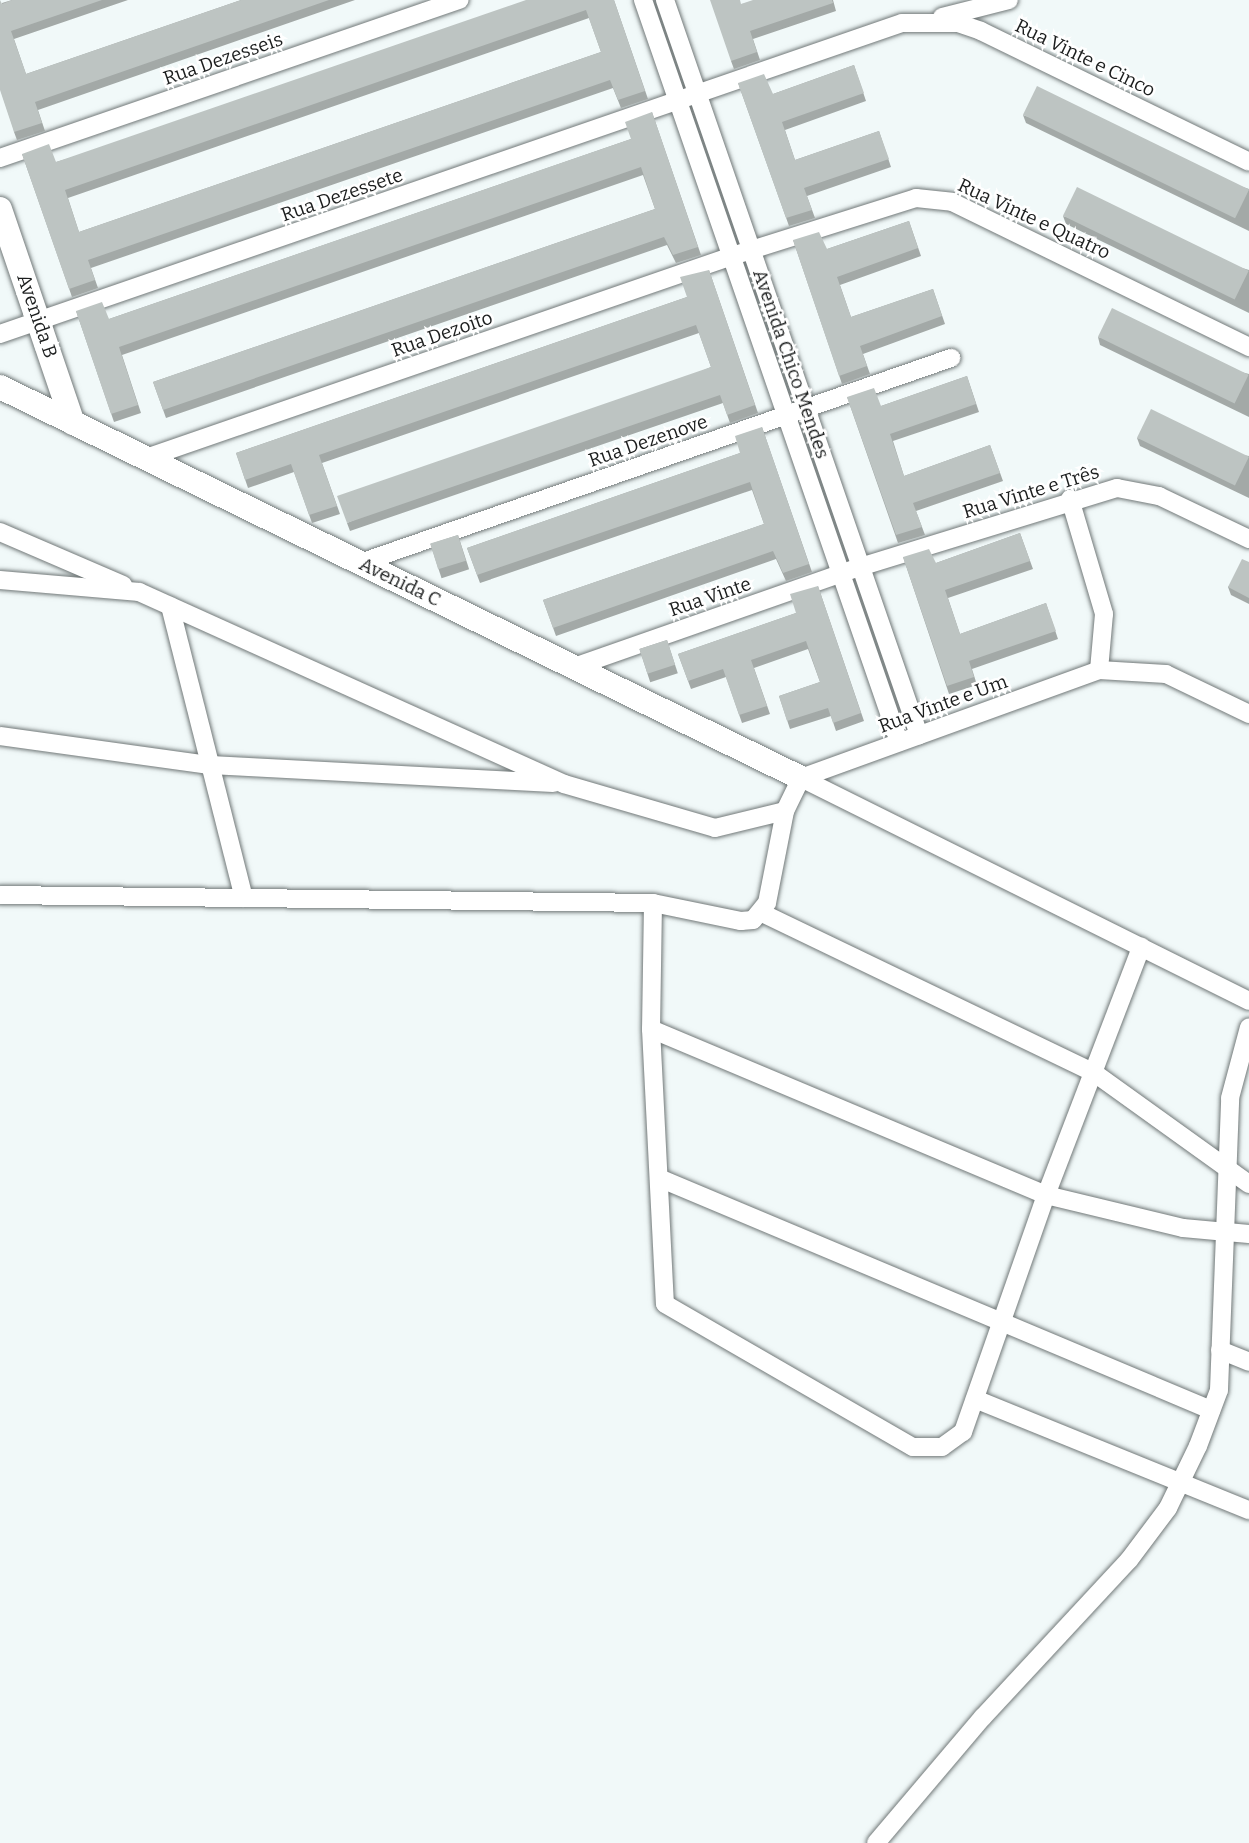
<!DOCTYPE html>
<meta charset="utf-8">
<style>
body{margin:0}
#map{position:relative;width:1249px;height:1843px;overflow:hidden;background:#f1f9f9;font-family:Bitter,serif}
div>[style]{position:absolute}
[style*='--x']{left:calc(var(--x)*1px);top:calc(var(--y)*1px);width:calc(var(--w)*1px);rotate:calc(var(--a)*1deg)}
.roads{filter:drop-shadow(0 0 2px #717878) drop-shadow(0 0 2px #717878)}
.street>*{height:18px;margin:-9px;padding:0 9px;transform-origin:9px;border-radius:9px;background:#fff}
.secondary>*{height:24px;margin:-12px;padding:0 12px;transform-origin:12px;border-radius:12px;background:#fff}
.wall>*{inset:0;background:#a3a9a7;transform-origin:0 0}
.building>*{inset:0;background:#bdc4c2;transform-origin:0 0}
span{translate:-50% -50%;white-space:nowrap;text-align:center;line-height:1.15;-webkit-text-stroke:5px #fff;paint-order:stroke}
.street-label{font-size:19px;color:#1b1d1d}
</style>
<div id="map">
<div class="roads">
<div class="street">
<div style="--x:643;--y:0;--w:785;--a:70.96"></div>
<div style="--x:665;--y:0;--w:778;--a:70.94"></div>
<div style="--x:942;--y:17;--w:69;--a:-14.2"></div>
<div style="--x:0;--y:158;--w:486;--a:-19"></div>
<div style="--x:0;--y:334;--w:954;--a:-19.02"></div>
<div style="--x:902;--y:23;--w:56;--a:0"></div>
<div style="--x:958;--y:23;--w:24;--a:19"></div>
<div style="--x:981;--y:31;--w:298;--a:26"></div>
<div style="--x:146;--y:458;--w:620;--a:-19.02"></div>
<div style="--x:732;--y:256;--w:193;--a:-17.5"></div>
<div style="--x:916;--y:198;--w:36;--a:6"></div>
<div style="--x:952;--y:202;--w:331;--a:26"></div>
<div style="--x:1070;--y:499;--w:120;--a:73.5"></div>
<div style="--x:1104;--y:614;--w:56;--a:95.1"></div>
<div style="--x:0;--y:532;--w:134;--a:23.3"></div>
<div style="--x:360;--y:563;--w:626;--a:-19.13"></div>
<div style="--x:0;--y:580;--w:140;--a:4.9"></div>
<div style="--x:139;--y:592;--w:466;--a:24.3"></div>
<div style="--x:564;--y:784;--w:157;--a:16.2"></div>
<div style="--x:715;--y:828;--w:72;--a:-13.7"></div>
<div style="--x:785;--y:811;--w:37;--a:-64"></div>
<div style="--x:170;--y:606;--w:301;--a:75.8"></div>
<div style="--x:574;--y:667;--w:303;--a:-19.3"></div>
<div style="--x:860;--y:567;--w:269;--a:-17.1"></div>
<div style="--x:1117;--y:488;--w:43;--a:10.8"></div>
<div style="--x:1159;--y:496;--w:100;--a:25.5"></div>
<div style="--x:0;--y:736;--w:212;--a:7.9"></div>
<div style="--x:210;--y:765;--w:344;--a:3"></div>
<div style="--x:801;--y:778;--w:500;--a:26.46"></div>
<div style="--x:801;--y:778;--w:317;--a:-19.9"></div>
<div style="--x:1099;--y:670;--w:67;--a:3.4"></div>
<div style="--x:1166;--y:674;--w:92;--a:25.7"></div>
<div style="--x:0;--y:895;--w:653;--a:0.7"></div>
<div style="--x:653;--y:903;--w:90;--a:11.6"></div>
<div style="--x:741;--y:921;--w:12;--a:-5"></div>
<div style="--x:753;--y:920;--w:22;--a:-51"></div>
<div style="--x:767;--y:903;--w:94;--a:-78.9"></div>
<div style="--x:653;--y:903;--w:126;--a:90.9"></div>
<div style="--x:651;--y:1029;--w:275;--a:87.1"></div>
<div style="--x:665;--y:1304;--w:286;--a:30"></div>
<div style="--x:913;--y:1447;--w:29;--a:0"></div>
<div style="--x:942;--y:1447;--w:26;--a:-36"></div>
<div style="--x:963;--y:1432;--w:251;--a:-70.7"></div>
<div style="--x:1046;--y:1195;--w:266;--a:-69"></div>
<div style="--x:762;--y:913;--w:367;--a:25.7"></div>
<div style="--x:1093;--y:1072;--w:192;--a:35.7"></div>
<div style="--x:651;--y:1029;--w:428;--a:22.8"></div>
<div style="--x:1046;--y:1195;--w:141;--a:13.5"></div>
<div style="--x:1183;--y:1228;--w:66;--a:5.2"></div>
<div style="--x:659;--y:1178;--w:599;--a:22.8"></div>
<div style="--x:1220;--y:1350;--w:31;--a:22"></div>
<div style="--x:975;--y:1399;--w:296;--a:22.1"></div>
<div style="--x:876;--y:1843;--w:165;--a:-49.7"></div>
<div style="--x:983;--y:1717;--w:214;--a:-47.1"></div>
<div style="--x:1129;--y:1560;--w:65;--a:-53.1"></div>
<div style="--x:1168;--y:1508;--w:69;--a:-64.2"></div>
<div style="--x:1198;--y:1446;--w:60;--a:-69.4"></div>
<div style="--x:1219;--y:1390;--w:292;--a:-87.8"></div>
<div style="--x:1230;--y:1098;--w:73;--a:-75"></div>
</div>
<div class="secondary">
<div style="--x:0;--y:209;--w:226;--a:71.2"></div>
<div style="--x:0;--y:387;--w:891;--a:26.02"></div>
</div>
</div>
<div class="wall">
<div style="clip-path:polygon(12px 0,128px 0,14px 39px,26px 74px,241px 0,355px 0,38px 110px,45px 131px,17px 140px,14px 132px,2px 3px)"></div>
<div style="clip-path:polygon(evenodd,614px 0,648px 99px,621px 108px,613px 88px,91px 268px,98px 288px,72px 297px,22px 154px,56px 162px,614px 0,589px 18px,601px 52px,79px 232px,68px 198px,589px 18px)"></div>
<div style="clip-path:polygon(833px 0,836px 11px,753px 39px,760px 60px,734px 69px,731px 61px,741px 4px)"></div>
<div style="clip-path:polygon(854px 65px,866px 101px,785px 130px,795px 160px,879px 131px,891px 167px,807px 196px,815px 218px,789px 226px,738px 83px,773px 94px)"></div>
<div style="clip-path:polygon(652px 112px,701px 255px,676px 263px,667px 245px,166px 418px,153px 382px,655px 209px,643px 175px,122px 355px,141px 413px,114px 422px,76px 311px,109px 319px,631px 139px)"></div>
<div style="clip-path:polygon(1023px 115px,1249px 189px,1249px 231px,1026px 123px)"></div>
<div style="clip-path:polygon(1063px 216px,1249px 270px,1249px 313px,1066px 224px)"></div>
<div style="clip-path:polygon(909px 221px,921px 256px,840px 285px,851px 317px,933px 289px,945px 324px,863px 354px,870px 374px,842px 384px,793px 240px,827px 249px)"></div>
<div style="clip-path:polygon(709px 270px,758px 413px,730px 423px,723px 403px,350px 531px,347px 523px,711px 367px,699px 333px,322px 463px,340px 514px,312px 523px,294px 472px,248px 488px,236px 453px,687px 297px)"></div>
<div style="clip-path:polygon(1098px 337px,1249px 374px,1249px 417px,1100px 345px)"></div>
<div style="clip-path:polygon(967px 376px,979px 412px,893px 441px,904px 476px,990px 445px,1003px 481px,916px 511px,925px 535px,898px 543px,847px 397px,881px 406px)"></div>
<div style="clip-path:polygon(762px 427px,812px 572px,786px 581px,776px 559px,556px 636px,543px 600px,764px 524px,752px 490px,480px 583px,467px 548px,740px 453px)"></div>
<div style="clip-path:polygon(1137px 438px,1249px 456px,1249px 498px,1140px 446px)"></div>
<div style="clip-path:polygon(1020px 533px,1033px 569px,948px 598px,960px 634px,1046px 603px,1058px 639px,972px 669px,977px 685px,949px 694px,903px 557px,936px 563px)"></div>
<div style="left:458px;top:535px;width:36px;height:29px;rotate:72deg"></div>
<div style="clip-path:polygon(1249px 562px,1249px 604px,1231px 595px,1228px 587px)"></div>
<div style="clip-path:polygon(818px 586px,864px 721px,836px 731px,831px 716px,790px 729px,779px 696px,820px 682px,808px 649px,754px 668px,770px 714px,742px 723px,726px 677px,691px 689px,678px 654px,796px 613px)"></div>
<div style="left:667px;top:640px;width:35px;height:29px;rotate:72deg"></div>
</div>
<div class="building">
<div style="clip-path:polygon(0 0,2px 4px,12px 0,102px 0,11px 31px,26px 74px,241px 0,329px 0,35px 102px,42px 123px,14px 132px,0 90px)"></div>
<div style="clip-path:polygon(evenodd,526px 0,614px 0,645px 91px,618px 100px,610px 80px,88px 260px,95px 280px,69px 289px,22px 154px,49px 144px,56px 162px,526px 0,586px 10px,601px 52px,79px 232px,65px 190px,586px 10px)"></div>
<div style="clip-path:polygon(710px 0,740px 0,741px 4px,753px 0,832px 0,833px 3px,750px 31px,757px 52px,731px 61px)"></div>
<div style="clip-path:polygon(854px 65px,864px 93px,782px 122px,795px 160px,879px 131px,889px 159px,804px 188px,812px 210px,786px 218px,738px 83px,764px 74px,773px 94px)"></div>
<div style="left:1037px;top:86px;width:236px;height:32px;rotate:26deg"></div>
<div style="clip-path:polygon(652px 112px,698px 247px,673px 255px,664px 237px,163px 410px,153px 382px,655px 209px,641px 167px,119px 347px,138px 405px,111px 414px,76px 311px,102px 302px,109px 319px,358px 233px,631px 139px,625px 122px)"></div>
<div style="left:1077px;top:187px;width:191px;height:32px;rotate:26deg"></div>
<div style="clip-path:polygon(909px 221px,918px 248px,837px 277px,851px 317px,933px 289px,942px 316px,860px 346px,867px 366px,839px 376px,793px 240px,819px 232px,827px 249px)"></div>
<div style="clip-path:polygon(709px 270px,755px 405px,727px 415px,720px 395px,347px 523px,337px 496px,711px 367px,696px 325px,319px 455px,337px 506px,309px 515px,291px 464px,245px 480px,236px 453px,687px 297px,680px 277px)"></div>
<div style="left:1112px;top:308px;width:152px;height:32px;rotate:26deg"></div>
<div style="clip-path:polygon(967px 376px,976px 404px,890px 434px,904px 476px,990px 445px,1000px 473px,913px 503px,922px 527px,896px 535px,847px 397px,874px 388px,881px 406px)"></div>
<div style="left:1151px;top:409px;width:109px;height:32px;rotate:26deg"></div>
<div style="clip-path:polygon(762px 427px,809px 564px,783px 573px,773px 551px,553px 628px,543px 600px,764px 524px,750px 482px,477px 575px,467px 548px,740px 453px,735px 436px)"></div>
<div style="clip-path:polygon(1020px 533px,1030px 561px,945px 590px,960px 634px,1046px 603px,1056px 631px,969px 661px,974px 677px,947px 686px,903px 557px,929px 549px,936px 563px)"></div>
<div style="left:458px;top:535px;width:27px;height:29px;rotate:73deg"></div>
<div style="clip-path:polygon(1242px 559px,1249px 562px,1249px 598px,1228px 587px)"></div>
<div style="clip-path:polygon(818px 586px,861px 713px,833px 723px,828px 708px,787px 721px,779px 696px,820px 682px,806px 641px,751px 660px,767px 706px,739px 715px,723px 669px,688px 681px,678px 654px,796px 613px,790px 594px)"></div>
<div style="left:667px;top:640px;width:26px;height:29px;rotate:72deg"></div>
</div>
<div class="street-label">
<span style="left:1085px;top:58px;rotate:26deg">Rua Vinte e Cinco</span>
<span style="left:223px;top:59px;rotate:-19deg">Rua Dezesseis</span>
<span style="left:342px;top:195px;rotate:-19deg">Rua Dezessete</span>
<span style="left:1034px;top:219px;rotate:25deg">Rua Vinte e Quatro</span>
<span style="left:37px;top:316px;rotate:71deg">Avenida B</span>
<span style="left:442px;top:334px;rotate:-19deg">Rua Dezoito</span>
<span style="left:791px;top:364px;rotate:71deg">Avenida Chico Mendes</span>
<span style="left:648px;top:441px;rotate:-19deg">Rua Dezenove</span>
<span style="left:1031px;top:492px;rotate:-17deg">Rua Vinte e Três</span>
<span style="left:400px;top:582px;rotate:26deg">Avenida C</span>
<span style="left:710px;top:597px;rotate:-19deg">Rua Vinte</span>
<span style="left:943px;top:704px;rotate:-20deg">Rua Vinte e Um</span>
</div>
</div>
